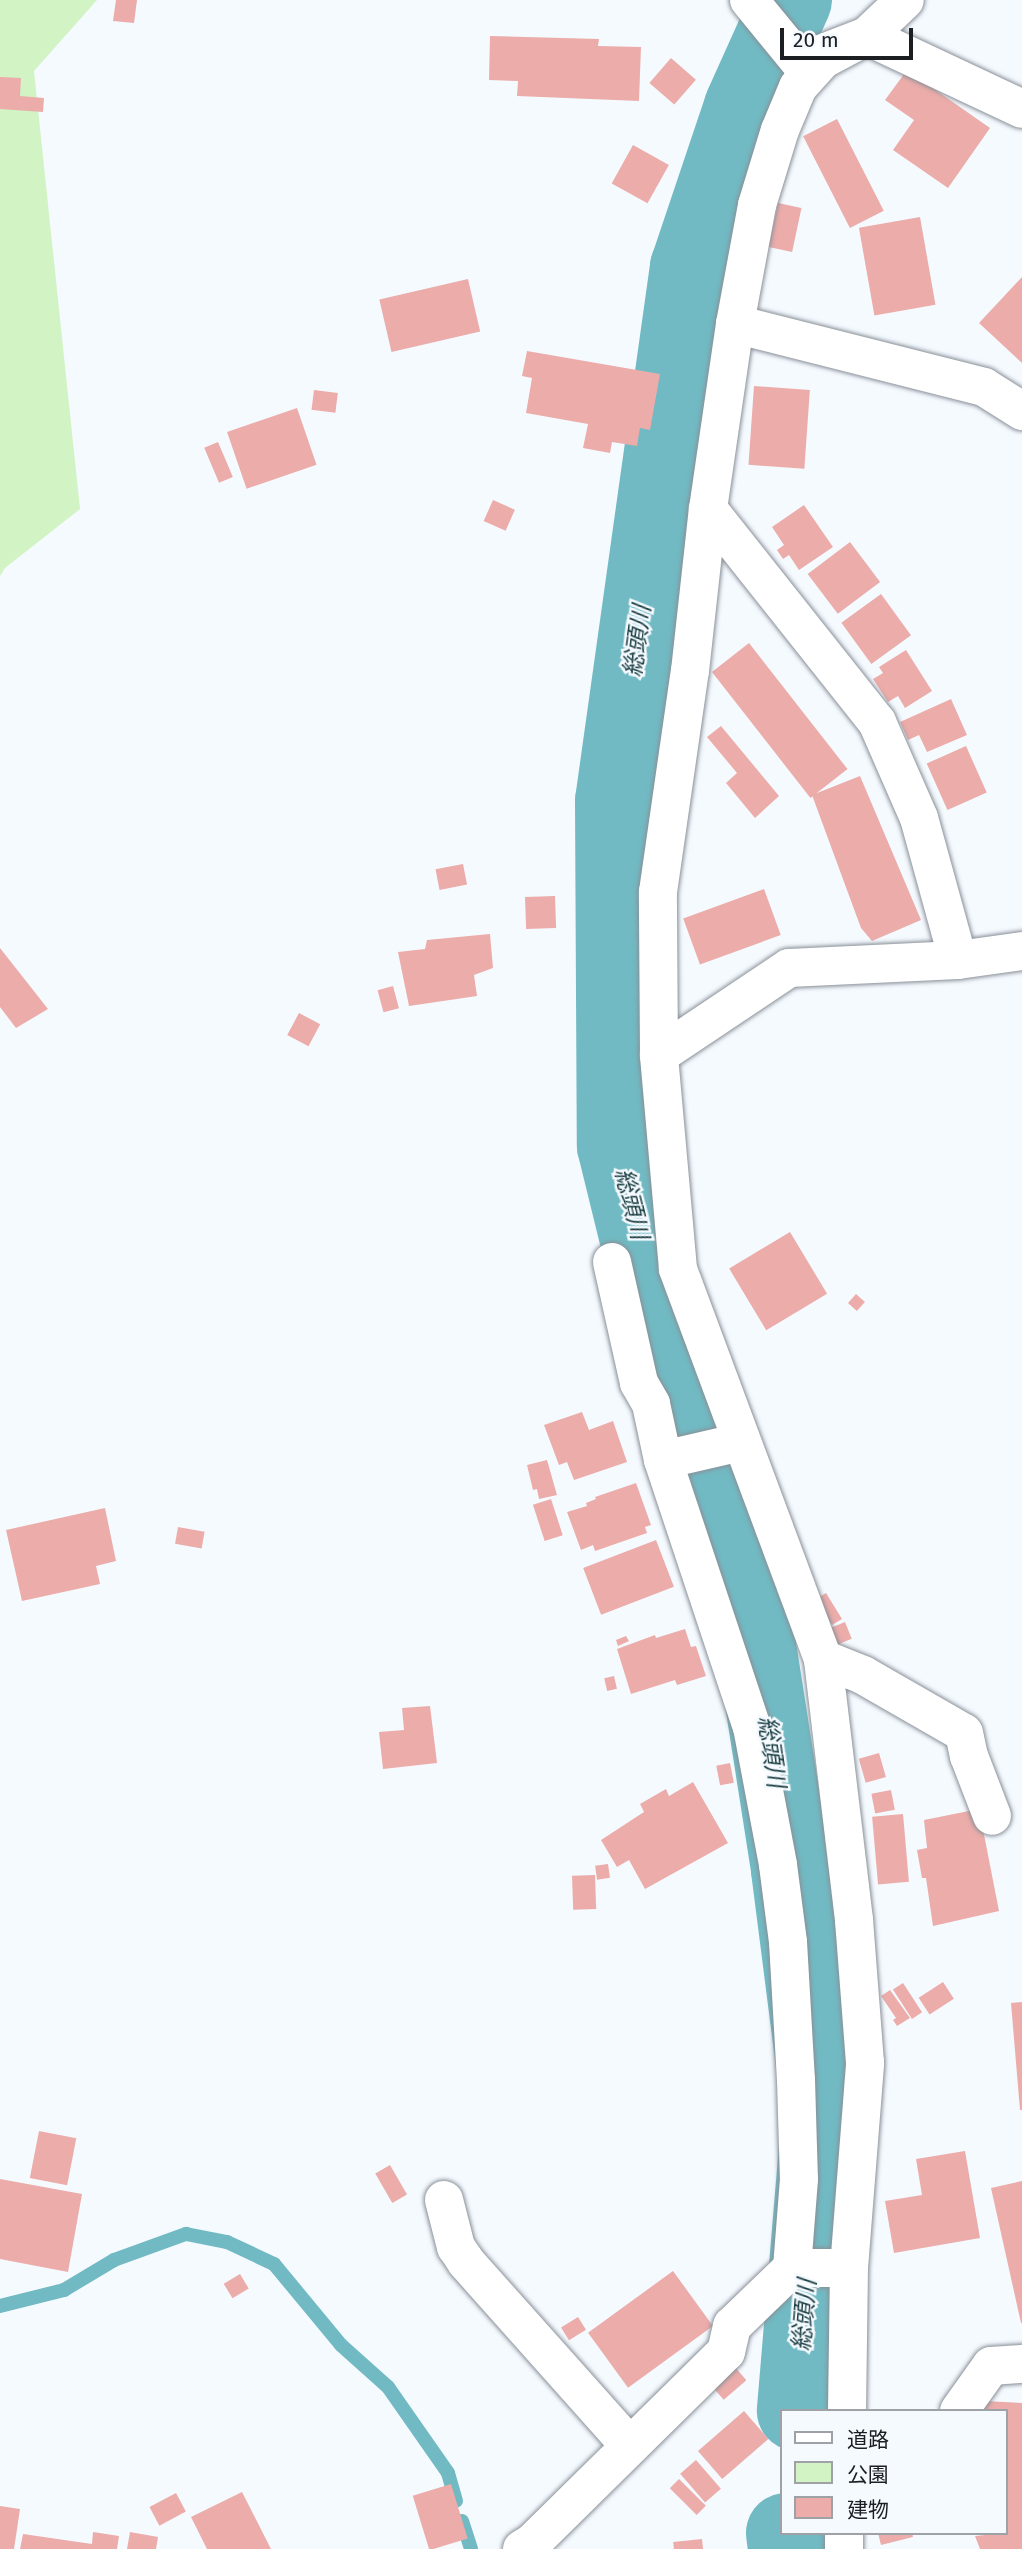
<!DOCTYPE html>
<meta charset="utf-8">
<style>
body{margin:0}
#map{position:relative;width:1022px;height:2549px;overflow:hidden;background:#f5faff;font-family:"Fira Sans","Noto Sans JP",sans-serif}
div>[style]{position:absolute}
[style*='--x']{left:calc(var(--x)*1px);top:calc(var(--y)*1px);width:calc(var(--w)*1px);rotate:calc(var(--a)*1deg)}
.green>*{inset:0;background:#d2f3c3}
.stream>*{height:14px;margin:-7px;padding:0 7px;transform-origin:7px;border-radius:7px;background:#71bac3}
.river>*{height:80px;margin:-40px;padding:0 40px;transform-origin:40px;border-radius:40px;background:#71bac3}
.building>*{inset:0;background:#ebacaa;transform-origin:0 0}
.roads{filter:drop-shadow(0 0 2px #899098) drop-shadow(0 0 2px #899098)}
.street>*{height:38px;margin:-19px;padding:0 19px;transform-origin:19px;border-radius:19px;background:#fff}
span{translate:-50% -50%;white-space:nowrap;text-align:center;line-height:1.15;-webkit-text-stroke:5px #f5faff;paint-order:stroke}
.water-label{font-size:24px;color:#193d41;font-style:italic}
.legend{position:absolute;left:780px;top:2409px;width:228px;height:126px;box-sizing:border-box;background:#f5faff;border:2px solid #9ea2a7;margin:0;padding:9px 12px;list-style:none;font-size:21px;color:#1c1f22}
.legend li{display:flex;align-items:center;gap:14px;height:35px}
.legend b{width:35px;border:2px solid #9ea2a7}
.scale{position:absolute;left:780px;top:28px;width:133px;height:32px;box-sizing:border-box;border:4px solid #1c1f22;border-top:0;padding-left:9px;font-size:21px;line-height:24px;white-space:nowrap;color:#1c1f22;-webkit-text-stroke:5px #f5faff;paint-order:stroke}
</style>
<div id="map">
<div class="green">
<div style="clip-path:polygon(0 0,97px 0,34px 71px,80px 509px,5px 568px,0 576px)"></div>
</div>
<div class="stream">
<div style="--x:0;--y:2306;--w:66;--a:-14"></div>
<div style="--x:64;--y:2290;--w:58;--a:-31"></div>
<div style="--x:114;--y:2260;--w:77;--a:-19.9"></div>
<div style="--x:186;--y:2234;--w:42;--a:11"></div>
<div style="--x:227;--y:2242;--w:52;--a:25.1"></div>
<div style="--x:274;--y:2264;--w:105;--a:50.4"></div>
<div style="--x:341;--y:2345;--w:63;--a:41.8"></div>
<div style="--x:388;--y:2387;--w:105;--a:55.1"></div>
<div style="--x:448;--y:2473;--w:29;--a:74"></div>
<div style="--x:462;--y:2521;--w:29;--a:72"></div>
</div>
<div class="river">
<div style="--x:792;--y:0;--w:117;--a:114.2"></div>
<div style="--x:744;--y:107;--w:169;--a:108.6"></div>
<div style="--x:690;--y:267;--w:539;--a:97.99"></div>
<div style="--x:615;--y:801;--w:345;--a:89.7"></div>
<div style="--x:617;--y:1146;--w:336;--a:76.2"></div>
<div style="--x:697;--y:1472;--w:164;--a:70"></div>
<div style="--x:753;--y:1626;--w:247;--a:81.1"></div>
<div style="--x:791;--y:1870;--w:243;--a:82.7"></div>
<div style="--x:822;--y:2111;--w:301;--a:94.8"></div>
<div style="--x:786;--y:2533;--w:16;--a:83"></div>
</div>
<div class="building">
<div style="clip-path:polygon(116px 0,137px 0,134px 23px,113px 21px)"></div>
<div style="clip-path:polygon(490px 36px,599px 39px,598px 46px,641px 47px,639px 101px,517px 96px,518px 81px,489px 80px)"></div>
<div style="left:671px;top:58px;width:33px;height:33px;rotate:41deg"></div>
<div style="clip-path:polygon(907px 70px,990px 128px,948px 188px,893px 150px,914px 120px,885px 100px)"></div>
<div style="clip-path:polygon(0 77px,21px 78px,20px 96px,44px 98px,43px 112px,0 109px)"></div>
<div style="left:837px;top:119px;width:103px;height:38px;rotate:63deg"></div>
<div style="left:633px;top:145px;width:41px;height:44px;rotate:29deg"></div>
<div style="left:778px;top:203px;width:24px;height:45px;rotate:12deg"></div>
<div style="left:920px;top:217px;width:89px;height:62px;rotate:80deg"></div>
<div style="clip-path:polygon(1022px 277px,1022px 363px,979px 323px)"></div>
<div style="left:468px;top:279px;width:54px;height:91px;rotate:77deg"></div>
<div style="clip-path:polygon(527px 351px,660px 374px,650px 430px,640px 428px,637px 446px,612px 442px,610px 453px,583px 448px,588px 424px,526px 413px,532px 378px,522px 376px)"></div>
<div style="left:754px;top:386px;width:56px;height:79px;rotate:4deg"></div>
<div style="left:314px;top:390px;width:24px;height:20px;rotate:7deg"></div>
<div style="left:297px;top:408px;width:60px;height:74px;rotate:71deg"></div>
<div style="left:218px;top:442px;width:38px;height:15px;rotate:67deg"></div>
<div style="left:493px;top:500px;width:24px;height:23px;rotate:24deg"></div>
<div style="clip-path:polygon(804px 505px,833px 547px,799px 570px,789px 555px,783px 559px,777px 550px,784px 545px,772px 527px)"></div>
<div style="left:850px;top:542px;width:50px;height:53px;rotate:53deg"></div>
<div style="left:881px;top:594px;width:51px;height:49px;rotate:54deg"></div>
<div style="left:749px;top:643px;width:160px;height:47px;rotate:52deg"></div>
<div style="clip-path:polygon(906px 650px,932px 691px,905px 708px,898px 696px,888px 702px,873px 679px,883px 673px,879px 667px)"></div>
<div style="clip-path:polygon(951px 699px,967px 735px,927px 752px,919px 735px,908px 740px,900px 722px)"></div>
<div style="clip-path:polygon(721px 726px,779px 796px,755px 818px,726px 783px,737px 773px,707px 737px)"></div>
<div style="left:966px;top:746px;width:51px;height:43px;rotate:66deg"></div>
<div style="clip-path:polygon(860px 776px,921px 920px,872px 941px,861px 928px,812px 795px)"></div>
<div style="left:463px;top:864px;width:21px;height:28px;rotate:79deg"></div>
<div style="left:764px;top:889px;width:49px;height:86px;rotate:70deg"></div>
<div style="left:555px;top:896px;width:32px;height:30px;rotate:88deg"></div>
<div style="clip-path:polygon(490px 934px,493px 968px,474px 975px,477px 996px,409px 1006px,398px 952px,425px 949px,427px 940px)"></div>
<div style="clip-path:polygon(0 948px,48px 1009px,16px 1028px,0 1007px)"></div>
<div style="left:393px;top:986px;width:23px;height:16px;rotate:75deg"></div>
<div style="left:299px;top:1013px;width:24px;height:25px;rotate:28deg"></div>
<div style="left:790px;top:1232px;width:72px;height:71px;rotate:59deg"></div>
<div style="left:856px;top:1294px;width:12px;height:12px;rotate:42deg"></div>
<div style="clip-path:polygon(582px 1412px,589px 1430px,613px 1421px,627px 1462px,574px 1480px,567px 1462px,559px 1465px,544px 1425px)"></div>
<div style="clip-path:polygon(547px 1460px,557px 1495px,539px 1499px,537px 1489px,533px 1490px,527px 1465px)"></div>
<div style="clip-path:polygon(636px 1483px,651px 1525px,645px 1527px,647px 1533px,595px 1551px,593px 1545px,581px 1550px,567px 1512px,587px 1506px,586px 1503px,596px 1499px,595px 1497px)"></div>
<div style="left:551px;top:1499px;width:38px;height:19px;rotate:72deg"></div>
<div style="clip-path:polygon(105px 1508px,116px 1561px,96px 1566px,100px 1584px,22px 1601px,6px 1530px)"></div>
<div style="left:178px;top:1527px;width:27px;height:17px;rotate:10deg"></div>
<div style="left:656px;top:1540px;width:50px;height:78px;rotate:69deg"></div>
<div style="clip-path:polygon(826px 1593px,842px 1619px,832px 1625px,812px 1601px)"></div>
<div style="left:845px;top:1622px;width:18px;height:18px;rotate:68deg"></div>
<div style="clip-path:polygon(685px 1629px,691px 1647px,696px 1646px,706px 1676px,677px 1685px,675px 1680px,631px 1694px,617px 1649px,655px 1635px,656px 1638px)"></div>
<div style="clip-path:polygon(626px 1636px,629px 1641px,618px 1646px,616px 1640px)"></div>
<div style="left:614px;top:1676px;width:13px;height:10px;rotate:77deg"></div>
<div style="clip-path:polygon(430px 1706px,437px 1763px,383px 1769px,379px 1732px,404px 1730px,402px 1708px)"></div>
<div style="left:879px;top:1753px;width:25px;height:21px;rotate:74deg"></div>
<div style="left:730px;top:1763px;width:20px;height:14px;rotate:79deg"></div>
<div style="clip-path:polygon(693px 1782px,728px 1843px,645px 1889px,629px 1860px,617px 1867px,601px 1840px,644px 1812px,640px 1804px,666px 1789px,669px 1796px)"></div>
<div style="left:891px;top:1790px;width:20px;height:20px;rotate:79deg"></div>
<div style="clip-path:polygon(979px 1809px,999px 1911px,933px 1926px,926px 1878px,922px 1878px,917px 1850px,927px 1848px,924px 1820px)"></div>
<div style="left:903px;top:1814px;width:68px;height:31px;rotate:85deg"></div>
<div style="left:608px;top:1864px;width:14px;height:13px;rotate:82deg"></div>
<div style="left:595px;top:1875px;width:34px;height:23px;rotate:88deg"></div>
<div style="left:943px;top:1982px;width:20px;height:29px;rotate:57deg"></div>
<div style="left:903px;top:1983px;width:35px;height:12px;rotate:57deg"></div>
<div style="clip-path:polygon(890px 1990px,910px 2018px,897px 2026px,893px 2020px,896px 2018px,881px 1996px)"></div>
<div style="clip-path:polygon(1022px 2002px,1022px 2110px,1020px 2110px,1011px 2003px)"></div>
<div style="left:39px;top:2131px;width:38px;height:48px;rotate:11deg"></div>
<div style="clip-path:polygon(965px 2151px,980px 2238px,894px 2253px,885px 2201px,922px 2195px,916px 2159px)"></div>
<div style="left:390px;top:2165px;width:34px;height:17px;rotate:60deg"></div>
<div style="clip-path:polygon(0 2179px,82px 2194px,68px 2272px,0 2259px)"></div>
<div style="clip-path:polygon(1022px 2181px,1022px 2323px,1021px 2323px,991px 2188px)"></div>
<div style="left:673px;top:2271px;width:68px;height:105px;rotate:54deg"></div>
<div style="left:240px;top:2274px;width:17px;height:19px;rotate:59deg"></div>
<div style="left:578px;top:2317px;width:15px;height:20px;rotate:58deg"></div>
<div style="left:728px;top:2359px;width:28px;height:30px;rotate:49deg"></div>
<div style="clip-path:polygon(966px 2400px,1022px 2403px,1022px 2549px,980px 2549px,975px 2536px,1006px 2533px,1006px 2411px,966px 2411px)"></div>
<div style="left:744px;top:2411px;width:37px;height:61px;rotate:49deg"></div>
<div style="left:696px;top:2460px;width:38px;height:21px;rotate:49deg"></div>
<div style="left:679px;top:2479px;width:38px;height:13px;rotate:45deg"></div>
<div style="left:451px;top:2484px;width:57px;height:40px;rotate:73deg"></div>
<div style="clip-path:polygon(242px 2492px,271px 2549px,207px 2549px,191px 2517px)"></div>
<div style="left:176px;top:2493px;width:21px;height:30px;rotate:62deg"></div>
<div style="clip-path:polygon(0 2506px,20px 2509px,14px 2549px,0 2549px)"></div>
<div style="clip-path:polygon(93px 2532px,119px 2536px,117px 2549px,20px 2549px,23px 2534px,92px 2544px)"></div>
<div style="clip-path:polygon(130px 2532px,158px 2537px,156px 2549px,127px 2549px)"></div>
<div style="clip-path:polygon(878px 2533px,912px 2533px,913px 2537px,881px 2545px)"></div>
<div style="left:702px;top:2539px;width:10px;height:29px;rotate:84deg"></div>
</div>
<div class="roads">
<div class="street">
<div style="--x:749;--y:0;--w:80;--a:50.6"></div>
<div style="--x:800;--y:62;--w:72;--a:-21.2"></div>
<div style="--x:867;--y:36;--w:171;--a:25.2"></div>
<div style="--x:735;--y:324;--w:257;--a:14.2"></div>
<div style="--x:984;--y:387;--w:45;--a:32.3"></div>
<div style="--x:708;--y:509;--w:272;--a:51.6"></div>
<div style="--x:877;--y:722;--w:105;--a:66.4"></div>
<div style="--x:919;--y:818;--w:147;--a:74.6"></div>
<div style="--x:659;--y:1055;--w:156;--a:-33.8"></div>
<div style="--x:789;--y:968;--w:169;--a:-2.7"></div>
<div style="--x:958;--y:960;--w:65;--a:-8"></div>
<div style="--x:612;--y:1262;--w:124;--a:77.4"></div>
<div style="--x:639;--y:1383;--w:24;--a:60"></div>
<div style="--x:651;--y:1404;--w:57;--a:77.9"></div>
<div style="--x:741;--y:1442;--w:80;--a:167"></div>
<div style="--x:663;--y:1460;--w:281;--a:71.6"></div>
<div style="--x:752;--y:1727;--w:140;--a:79.3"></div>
<div style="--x:778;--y:1865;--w:78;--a:82.6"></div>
<div style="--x:788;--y:1942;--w:138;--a:86.7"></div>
<div style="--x:796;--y:2080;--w:99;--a:88.3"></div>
<div style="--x:799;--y:2179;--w:89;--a:94.5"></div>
<div style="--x:823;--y:1659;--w:43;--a:21.8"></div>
<div style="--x:863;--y:1675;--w:116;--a:29.9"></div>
<div style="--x:964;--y:1733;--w:24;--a:78"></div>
<div style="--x:969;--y:1756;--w:64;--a:69"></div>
<div style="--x:444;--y:2200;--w:49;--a:75.7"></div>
<div style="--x:456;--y:2247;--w:18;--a:56"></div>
<div style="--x:466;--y:2262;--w:246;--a:48.3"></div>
<div style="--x:847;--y:2411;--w:143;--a:-89.2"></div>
<div style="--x:849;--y:2268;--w:206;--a:-85.5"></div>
<div style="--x:865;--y:2063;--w:143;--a:-94.4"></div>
<div style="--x:854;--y:1920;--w:263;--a:-96.8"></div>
<div style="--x:823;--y:1659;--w:416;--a:-110.4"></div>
<div style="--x:678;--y:1269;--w:215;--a:-95.1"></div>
<div style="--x:659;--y:1055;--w:163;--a:-90.4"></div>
<div style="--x:658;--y:892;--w:223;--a:-81.8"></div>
<div style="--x:690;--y:671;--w:163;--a:-83.7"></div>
<div style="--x:708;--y:509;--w:187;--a:-81.7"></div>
<div style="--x:735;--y:324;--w:121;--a:-79.5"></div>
<div style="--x:757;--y:205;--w:78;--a:-73"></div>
<div style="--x:780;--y:130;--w:47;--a:-67.3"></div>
<div style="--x:798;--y:87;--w:36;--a:-48"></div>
<div style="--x:822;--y:60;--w:51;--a:-28.1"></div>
<div style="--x:867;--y:36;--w:52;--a:-43.5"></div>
<div style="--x:959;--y:2411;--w:55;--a:-54.6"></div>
<div style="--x:991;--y:2366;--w:31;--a:-4"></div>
<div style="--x:522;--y:2549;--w:12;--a:-31"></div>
<div style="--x:532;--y:2543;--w:272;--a:-44.6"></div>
<div style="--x:726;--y:2352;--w:27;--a:-77"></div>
<div style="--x:732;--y:2326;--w:83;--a:-44"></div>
<div style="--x:792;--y:2268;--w:57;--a:0"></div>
<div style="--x:844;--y:2549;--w:16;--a:-90"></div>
</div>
</div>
<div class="water-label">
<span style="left:638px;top:641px;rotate:-82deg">総頭川</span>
<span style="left:631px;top:1204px;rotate:76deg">総頭川</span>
<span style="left:771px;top:1752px;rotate:82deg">総頭川</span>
<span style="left:805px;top:2315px;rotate:-85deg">総頭川</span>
</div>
<ul class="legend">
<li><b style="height:9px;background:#fff"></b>道路</li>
<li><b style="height:19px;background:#d2f3c3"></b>公園</li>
<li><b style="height:19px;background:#ebacaa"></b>建物</li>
</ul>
<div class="scale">20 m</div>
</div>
